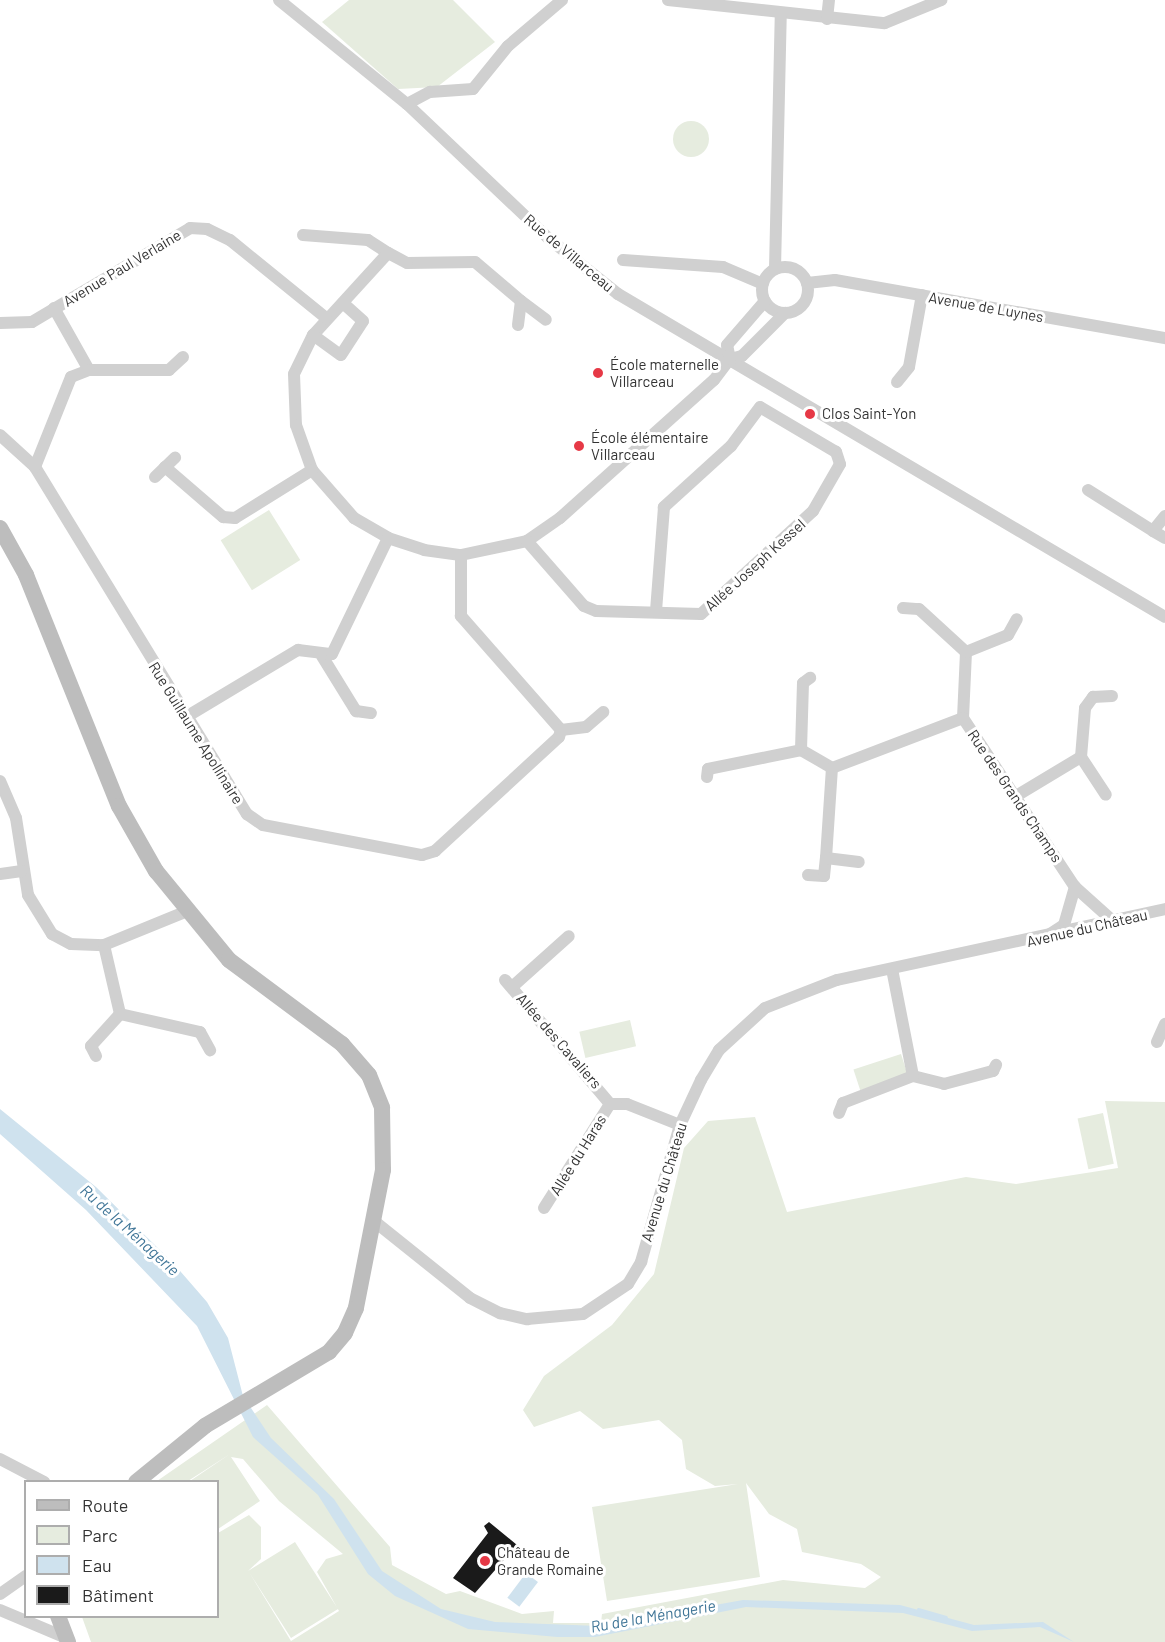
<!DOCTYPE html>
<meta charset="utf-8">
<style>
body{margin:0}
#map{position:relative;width:1165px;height:1642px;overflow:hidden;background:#fff;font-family:Barlow,sans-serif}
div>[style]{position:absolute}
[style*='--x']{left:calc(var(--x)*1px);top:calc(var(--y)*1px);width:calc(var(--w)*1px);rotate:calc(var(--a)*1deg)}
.green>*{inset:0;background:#e6ecdf;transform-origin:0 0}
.round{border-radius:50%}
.water>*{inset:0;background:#cfe2ee;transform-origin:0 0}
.stream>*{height:3px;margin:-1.5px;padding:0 1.5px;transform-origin:1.5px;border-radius:1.5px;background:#cfe2ee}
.building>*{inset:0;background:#1a1a1a}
.street>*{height:12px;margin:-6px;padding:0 6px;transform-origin:6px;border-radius:6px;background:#d0d0d0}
.street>.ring{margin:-6px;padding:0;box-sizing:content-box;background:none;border:12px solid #d0d0d0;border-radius:50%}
.secondary>*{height:16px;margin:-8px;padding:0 8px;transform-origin:8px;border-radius:8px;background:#bdbdbd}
.dots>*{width:16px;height:16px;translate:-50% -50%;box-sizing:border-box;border:3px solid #fff;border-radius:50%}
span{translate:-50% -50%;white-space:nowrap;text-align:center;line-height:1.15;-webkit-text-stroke:6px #fff;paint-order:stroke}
.street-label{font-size:15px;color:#333}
.poi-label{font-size:15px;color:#333}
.left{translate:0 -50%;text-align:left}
.water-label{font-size:16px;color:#3f7597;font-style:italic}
.legend{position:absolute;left:24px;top:1480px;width:195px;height:138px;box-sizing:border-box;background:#fff;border:2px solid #adadad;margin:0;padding:8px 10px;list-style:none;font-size:18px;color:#333}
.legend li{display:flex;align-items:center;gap:12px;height:30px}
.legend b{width:30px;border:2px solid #adadad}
</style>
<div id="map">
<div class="green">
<div style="clip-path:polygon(349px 0,453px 0,495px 42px,437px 87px,398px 89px,322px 22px)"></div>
<div class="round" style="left:673px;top:121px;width:36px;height:36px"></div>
<div style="left:269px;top:510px;width:59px;height:57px;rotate:58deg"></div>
<div style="left:630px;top:1020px;width:27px;height:52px;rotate:77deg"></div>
<div style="left:901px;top:1054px;width:22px;height:50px;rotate:72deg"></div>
<div style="clip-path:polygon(1105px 1101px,1165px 1102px,1165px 1642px,91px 1642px,82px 1617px,218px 1616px,218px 1533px,249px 1515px,261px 1527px,261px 1559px,248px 1571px,295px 1542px,338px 1609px,291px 1638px,249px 1572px,291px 1641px,339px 1611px,317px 1572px,326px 1559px,343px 1554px,279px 1501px,243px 1459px,231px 1457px,260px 1501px,218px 1529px,218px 1482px,190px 1481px,230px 1454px,188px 1481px,157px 1481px,267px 1405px,390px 1547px,392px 1565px,446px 1594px,460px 1591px,522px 1614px,554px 1611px,553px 1623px,601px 1623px,602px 1614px,783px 1580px,865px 1588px,881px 1577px,861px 1564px,802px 1552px,797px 1529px,769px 1514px,746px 1483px,760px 1577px,607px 1601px,592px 1507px,738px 1484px,715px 1486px,686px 1469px,682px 1440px,659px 1420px,603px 1429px,580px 1411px,534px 1427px,523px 1410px,544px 1376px,612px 1325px,654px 1274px,684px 1148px,708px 1121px,755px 1117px,787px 1212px,966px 1177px,1016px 1184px,1118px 1168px)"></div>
<div style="left:1103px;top:1113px;width:52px;height:26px;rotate:78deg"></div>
</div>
<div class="water">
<div style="clip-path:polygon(0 1109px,96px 1187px,174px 1264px,207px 1302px,228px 1338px,243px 1396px,271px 1438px,334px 1499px,382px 1571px,441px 1609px,495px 1622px,598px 1626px,743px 1600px,900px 1605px,974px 1625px,1043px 1622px,1074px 1642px,1040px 1627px,972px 1631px,903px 1613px,746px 1607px,595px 1637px,557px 1637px,468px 1629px,395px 1596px,368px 1574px,318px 1495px,253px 1437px,197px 1326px,86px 1210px,0 1134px)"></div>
<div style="left:526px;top:1573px;width:15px;height:31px;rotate:37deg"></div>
</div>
<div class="stream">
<div style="--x:918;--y:1609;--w:29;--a:16"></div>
</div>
<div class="building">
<div style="clip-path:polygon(489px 1522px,517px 1545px,475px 1593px,453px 1578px,488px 1533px,484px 1526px)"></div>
</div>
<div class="street">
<div style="--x:279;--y:0;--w:165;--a:39.1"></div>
<div style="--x:407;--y:104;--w:195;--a:43.5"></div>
<div style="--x:548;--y:238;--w:90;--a:38.7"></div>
<div style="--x:618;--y:294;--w:635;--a:30.56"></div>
<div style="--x:668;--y:0;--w:218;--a:6.1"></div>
<div style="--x:885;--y:23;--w:61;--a:-22.3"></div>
<div style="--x:827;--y:19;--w:19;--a:-84"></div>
<div style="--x:407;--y:104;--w:26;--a:-28"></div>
<div style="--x:430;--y:92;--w:43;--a:-4"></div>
<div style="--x:473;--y:89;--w:55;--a:-50.9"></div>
<div style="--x:508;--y:46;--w:71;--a:-40.4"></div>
<div style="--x:303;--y:235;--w:65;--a:4.4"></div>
<div style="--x:368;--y:240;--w:24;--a:33"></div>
<div style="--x:623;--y:260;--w:100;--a:4"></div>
<div style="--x:723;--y:267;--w:43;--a:23"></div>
<div class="ring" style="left:762px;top:267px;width:34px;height:34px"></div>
<div style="--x:775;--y:269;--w:255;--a:-88.7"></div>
<div style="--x:807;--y:283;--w:28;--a:-6"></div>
<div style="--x:835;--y:280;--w:335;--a:10"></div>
<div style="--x:521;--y:301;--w:60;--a:-139.7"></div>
<div style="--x:475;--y:262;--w:68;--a:179.2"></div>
<div style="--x:407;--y:263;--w:21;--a:-152"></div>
<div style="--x:388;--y:253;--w:111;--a:132.4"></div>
<div style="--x:313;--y:335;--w:43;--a:116"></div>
<div style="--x:294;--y:374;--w:51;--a:87.8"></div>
<div style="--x:296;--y:425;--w:48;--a:70.4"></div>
<div style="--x:312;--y:470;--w:64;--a:48.8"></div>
<div style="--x:354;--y:518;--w:39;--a:30"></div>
<div style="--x:388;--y:538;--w:38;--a:18"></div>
<div style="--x:424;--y:550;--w:37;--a:8"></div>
<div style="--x:461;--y:555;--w:67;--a:-12"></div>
<div style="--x:527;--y:541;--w:40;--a:-34.9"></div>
<div style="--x:560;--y:518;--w:207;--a:-41.9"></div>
<div style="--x:714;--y:380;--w:26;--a:-53"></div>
<div style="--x:54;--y:308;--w:71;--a:60.6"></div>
<div style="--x:0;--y:323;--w:32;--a:-2"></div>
<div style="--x:32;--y:322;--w:184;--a:-30.7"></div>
<div style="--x:190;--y:228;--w:17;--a:3"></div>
<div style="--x:207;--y:229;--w:25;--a:26"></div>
<div style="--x:230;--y:240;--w:124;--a:39.1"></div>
<div style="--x:518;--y:325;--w:24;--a:-83"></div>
<div style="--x:521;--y:301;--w:31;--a:37"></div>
<div style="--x:313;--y:335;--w:34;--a:36"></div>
<div style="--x:341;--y:355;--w:40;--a:-57.1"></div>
<div style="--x:363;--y:321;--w:27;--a:-138"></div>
<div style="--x:183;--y:357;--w:19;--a:137"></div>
<div style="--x:169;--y:370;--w:80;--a:180"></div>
<div style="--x:89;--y:370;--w:19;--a:159"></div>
<div style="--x:71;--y:377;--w:97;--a:111.8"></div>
<div style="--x:35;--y:467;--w:407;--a:58.6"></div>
<div style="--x:247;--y:814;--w:19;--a:35"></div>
<div style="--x:263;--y:825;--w:162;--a:10.7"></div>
<div style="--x:422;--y:855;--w:14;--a:-17"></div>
<div style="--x:435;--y:851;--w:168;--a:-42.6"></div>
<div style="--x:559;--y:737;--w:7;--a:-74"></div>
<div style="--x:561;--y:730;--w:152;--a:-131.3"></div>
<div style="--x:461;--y:616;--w:61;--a:-90"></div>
<div style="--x:730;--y:359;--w:12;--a:-14"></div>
<div style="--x:742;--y:356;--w:61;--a:-45"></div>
<div style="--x:730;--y:359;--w:14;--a:-102"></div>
<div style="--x:727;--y:345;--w:58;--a:-49.2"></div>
<div style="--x:897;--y:382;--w:19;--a:-51"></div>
<div style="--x:909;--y:367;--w:73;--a:-79.8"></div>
<div style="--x:0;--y:435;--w:47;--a:42.4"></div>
<div style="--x:165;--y:467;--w:77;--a:40.8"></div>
<div style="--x:223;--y:517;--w:12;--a:5"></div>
<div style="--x:235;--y:518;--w:91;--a:-31.9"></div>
<div style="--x:155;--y:477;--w:28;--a:-44"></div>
<div style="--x:1088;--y:490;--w:77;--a:32.2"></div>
<div style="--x:1165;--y:516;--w:19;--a:129"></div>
<div style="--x:1153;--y:531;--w:14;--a:30"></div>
<div style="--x:527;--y:541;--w:86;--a:48.8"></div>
<div style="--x:584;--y:606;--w:13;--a:23"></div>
<div style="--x:596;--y:611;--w:105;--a:1.6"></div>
<div style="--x:701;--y:614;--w:152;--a:-42.6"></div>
<div style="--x:813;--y:511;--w:54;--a:-60.1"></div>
<div style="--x:840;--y:464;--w:13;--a:-108"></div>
<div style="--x:836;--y:452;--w:88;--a:-149.4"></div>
<div style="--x:760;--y:407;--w:49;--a:126.6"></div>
<div style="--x:731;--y:446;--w:91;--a:137.7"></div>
<div style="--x:664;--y:507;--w:105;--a:94.4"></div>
<div style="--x:903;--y:608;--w:16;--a:4"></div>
<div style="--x:919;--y:609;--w:64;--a:42.5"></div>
<div style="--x:966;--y:652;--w:66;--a:92.6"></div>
<div style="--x:966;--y:652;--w:45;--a:-22"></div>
<div style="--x:1008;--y:635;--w:18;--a:-61"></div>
<div style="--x:322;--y:656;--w:65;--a:58.3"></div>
<div style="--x:356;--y:711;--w:15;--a:8"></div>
<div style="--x:186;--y:717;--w:131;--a:-30.9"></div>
<div style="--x:298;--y:650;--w:34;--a:7"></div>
<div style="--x:332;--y:654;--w:129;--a:-64.2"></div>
<div style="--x:561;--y:730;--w:25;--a:-7"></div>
<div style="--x:586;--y:727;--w:23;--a:-41"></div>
<div style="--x:801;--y:750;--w:67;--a:-88.3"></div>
<div style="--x:803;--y:683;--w:9;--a:-36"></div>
<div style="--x:801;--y:750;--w:36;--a:30"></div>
<div style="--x:1081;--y:757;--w:45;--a:56.7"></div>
<div style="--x:707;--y:777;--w:8;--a:-83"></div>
<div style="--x:708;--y:769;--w:95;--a:-11.5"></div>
<div style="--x:0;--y:781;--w:40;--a:66.6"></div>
<div style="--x:16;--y:818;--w:78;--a:81.1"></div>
<div style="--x:28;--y:895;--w:46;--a:58.4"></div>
<div style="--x:52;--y:934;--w:21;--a:28"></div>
<div style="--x:71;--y:944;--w:33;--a:2"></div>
<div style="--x:104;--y:945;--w:87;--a:-22.2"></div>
<div style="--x:1016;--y:796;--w:76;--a:-31"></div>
<div style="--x:1081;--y:757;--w:49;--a:-85.3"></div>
<div style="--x:1085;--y:708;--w:14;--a:-54"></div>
<div style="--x:1093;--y:697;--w:19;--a:-3"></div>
<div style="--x:826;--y:858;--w:90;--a:-86.2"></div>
<div style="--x:832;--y:768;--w:140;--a:-20.9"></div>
<div style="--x:963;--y:718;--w:203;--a:56.5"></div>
<div style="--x:1075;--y:887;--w:52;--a:41.9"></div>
<div style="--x:0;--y:874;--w:22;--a:-8"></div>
<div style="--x:808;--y:875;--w:16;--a:4"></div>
<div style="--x:824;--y:876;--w:18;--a:-84"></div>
<div style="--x:826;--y:858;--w:33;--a:7"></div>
<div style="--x:1050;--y:934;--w:17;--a:-33"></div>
<div style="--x:1064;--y:925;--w:40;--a:-74"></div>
<div style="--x:104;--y:945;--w:71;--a:76.9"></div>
<div style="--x:120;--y:1014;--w:82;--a:12.7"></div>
<div style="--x:200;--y:1032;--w:21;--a:61"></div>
<div style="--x:505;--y:980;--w:162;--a:49.7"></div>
<div style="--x:512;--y:987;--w:76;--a:-41.8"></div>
<div style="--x:1157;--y:1042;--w:20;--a:-66"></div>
<div style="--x:96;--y:1056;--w:11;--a:-117"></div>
<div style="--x:91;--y:1046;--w:43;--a:-47.8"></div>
<div style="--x:913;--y:1076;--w:32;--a:14"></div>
<div style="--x:944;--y:1084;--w:51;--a:-14.9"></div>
<div style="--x:993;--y:1071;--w:7;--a:-63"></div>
<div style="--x:839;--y:1113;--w:11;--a:-68"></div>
<div style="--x:843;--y:1103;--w:75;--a:-21.1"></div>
<div style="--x:913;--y:1076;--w:109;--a:-101.1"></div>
<div style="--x:544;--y:1208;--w:123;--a:-57.6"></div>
<div style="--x:610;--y:1104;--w:17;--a:0"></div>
<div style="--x:627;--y:1104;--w:57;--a:21.6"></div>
<div style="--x:374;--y:1221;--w:123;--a:38.7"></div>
<div style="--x:470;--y:1298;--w:34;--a:27"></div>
<div style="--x:500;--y:1313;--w:28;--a:13"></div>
<div style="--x:527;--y:1319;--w:56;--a:-5.1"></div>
<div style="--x:583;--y:1314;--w:54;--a:-33.7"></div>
<div style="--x:628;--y:1284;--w:26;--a:-59"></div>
<div style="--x:641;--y:1262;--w:142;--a:-74.1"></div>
<div style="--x:680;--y:1125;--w:50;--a:-65"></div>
<div style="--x:701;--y:1080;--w:35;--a:-59"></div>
<div style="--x:719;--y:1050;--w:62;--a:-42.4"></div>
<div style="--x:765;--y:1008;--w:77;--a:-21.3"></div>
<div style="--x:837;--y:980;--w:336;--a:-12.2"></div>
<div style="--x:0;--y:1459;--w:50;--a:27.6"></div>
<div style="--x:0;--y:1594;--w:32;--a:-35"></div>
<div style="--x:0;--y:1610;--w:69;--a:22.9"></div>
</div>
<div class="secondary">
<div style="--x:0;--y:528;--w:54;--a:61"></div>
<div style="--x:26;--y:575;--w:249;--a:68.1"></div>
<div style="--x:119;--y:806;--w:75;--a:60.4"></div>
<div style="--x:156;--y:871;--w:115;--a:50.6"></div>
<div style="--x:229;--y:960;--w:141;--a:36.6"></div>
<div style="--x:342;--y:1044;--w:41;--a:48.9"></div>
<div style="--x:369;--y:1075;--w:35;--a:68"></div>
<div style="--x:382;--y:1108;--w:62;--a:89.1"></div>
<div style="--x:383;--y:1170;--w:141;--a:101.1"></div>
<div style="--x:356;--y:1308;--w:27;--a:114"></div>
<div style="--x:345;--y:1333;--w:25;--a:130"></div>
<div style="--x:329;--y:1352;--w:144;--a:149.2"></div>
<div style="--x:205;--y:1426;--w:89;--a:140.9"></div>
<div style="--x:58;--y:1616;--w:28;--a:69"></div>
</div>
<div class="dots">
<div style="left:598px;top:373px;background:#e63946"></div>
<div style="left:810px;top:414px;background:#e63946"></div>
<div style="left:579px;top:446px;background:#e63946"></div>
<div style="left:485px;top:1561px;background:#e63946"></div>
</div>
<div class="street-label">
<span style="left:569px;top:253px;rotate:40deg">Rue de Villarceau</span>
<span style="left:122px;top:268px;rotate:-31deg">Avenue Paul Verlaine</span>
<span style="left:986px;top:307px;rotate:10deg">Avenue de Luynes</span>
<span style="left:755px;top:565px;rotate:-42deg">Allée Joseph Kessel</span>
<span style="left:196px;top:733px;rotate:58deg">Rue Guillaume Apollinaire</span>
<span style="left:1015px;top:796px;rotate:56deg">Rue des Grands Champs</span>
<span style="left:1087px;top:928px;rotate:-13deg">Avenue du Château</span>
<span style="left:559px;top:1041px;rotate:49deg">Allée des Cavaliers</span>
<span style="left:578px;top:1155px;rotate:-58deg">Allée du Haras</span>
<span style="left:664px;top:1182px;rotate:-73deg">Avenue du Château</span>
</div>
<div class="poi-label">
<span class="left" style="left:610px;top:373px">École maternelle<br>Villarceau</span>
<span class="left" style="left:822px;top:414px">Clos Saint-Yon</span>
<span class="left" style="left:591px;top:446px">École élémentaire<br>Villarceau</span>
<span class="left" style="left:497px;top:1561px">Château de<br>Grande Romaine</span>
</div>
<div class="water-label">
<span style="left:130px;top:1230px;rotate:42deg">Ru de la Ménagerie</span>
<span style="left:653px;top:1616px;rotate:-10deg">Ru de la Ménagerie</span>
</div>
<ul class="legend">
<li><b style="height:8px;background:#bdbdbd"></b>Route</li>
<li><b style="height:16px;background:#e6ecdf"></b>Parc</li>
<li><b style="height:16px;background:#cfe2ee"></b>Eau</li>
<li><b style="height:16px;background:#1a1a1a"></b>Bâtiment</li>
</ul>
</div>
